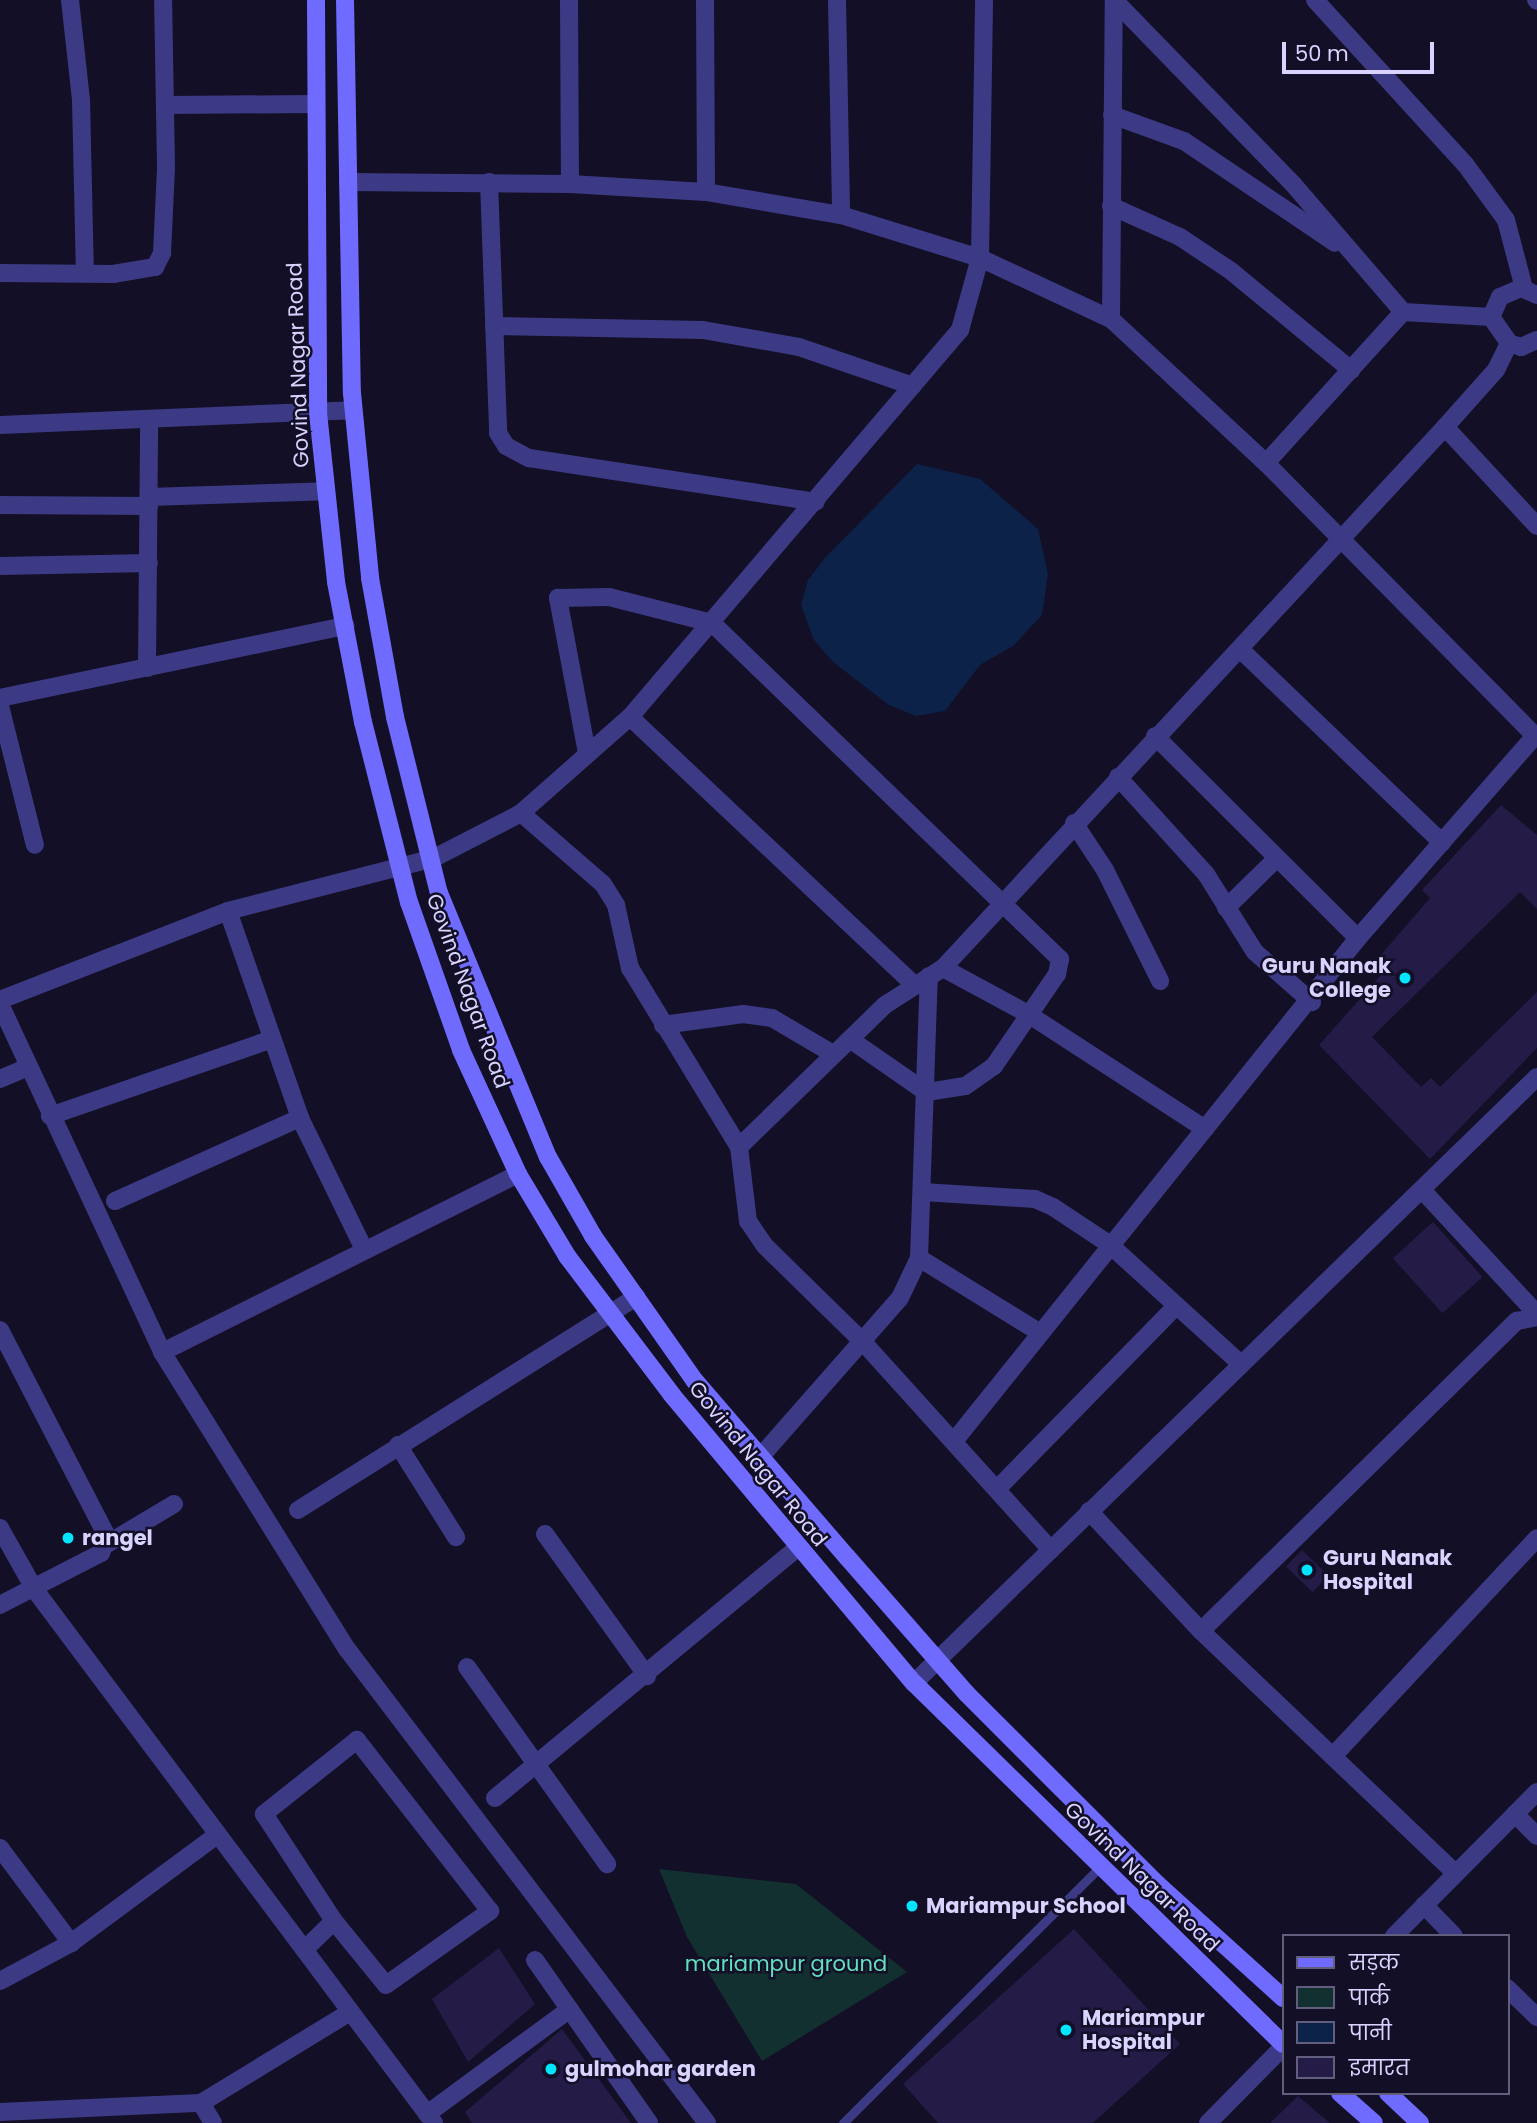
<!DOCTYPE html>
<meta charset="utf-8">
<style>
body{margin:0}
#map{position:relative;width:1537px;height:2123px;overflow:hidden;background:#130f26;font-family:Poppins,"Noto Sans Devanagari",sans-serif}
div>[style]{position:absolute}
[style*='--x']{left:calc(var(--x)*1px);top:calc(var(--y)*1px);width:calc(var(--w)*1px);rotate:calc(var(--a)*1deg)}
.green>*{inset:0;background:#12302f}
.water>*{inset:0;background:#0c2248}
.building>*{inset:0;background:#241b47;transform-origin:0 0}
.lane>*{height:9px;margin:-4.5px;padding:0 4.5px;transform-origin:4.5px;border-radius:4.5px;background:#3d3a85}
.street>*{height:18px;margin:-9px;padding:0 9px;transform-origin:9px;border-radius:9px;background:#3d3a85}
.secondary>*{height:18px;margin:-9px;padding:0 9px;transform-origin:9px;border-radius:9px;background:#6f6bff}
.dots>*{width:19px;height:19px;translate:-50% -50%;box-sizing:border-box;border:4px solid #130f26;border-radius:50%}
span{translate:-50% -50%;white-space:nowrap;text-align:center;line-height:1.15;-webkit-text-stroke:5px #130f26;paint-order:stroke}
.street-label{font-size:21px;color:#d9d4ff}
.poi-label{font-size:21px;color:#d9d4ff;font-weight:700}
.right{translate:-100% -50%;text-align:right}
.left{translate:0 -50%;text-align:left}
.park-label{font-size:21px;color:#5fe0c0}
.legend{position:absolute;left:1282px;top:1934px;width:228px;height:161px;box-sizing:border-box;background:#130f26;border:2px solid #625e7d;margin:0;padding:9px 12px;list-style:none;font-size:21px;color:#d9d4ff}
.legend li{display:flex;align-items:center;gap:14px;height:35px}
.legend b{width:35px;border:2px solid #625e7d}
.scale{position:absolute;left:1282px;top:42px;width:152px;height:32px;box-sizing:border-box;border:4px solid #d9d4ff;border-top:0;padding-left:9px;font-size:21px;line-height:24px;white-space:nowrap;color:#d9d4ff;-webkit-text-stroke:5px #130f26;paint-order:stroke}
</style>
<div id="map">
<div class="green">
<div style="clip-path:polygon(659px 1869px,796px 1884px,907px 1972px,762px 2061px,687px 1937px)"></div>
</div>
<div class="water">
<div style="clip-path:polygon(917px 464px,980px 479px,1038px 529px,1048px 574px,1042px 615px,1013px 646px,980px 665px,945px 711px,916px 716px,889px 705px,833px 662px,814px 640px,801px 605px,808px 580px,824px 559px)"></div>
</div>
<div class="building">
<div style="clip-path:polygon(1501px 805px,1537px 835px,1537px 909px,1520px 892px,1372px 1037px,1421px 1087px,1431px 1078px,1440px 1087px,1537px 992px,1537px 1048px,1430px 1159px,1319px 1045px,1390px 965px,1380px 956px,1430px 898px,1422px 890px)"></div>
<div style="left:1433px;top:1222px;width:74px;height:54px;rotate:48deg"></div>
<div style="left:1302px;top:1550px;width:37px;height:23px;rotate:44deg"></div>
<div style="clip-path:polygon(1074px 1929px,1180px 2044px,1093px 2123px,938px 2123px,903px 2084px)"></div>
<div style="clip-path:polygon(499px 1948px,535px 2004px,468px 2062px,432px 1999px)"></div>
<div style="clip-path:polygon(562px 2029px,631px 2123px,472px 2123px,465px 2112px)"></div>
<div style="clip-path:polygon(1298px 2096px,1330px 2123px,1270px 2123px)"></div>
</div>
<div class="lane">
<div style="--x:843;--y:2123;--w:361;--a:-44.9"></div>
</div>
<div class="street">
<div style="--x:70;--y:0;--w:101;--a:83.7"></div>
<div style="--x:81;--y:100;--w:172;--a:88.7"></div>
<div style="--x:569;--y:0;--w:184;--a:89.7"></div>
<div style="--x:705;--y:0;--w:192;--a:89.7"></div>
<div style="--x:837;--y:0;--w:215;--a:88.9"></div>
<div style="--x:1114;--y:0;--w:257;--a:45.8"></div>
<div style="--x:1293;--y:184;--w:169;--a:49.3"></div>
<div style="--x:1403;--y:312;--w:88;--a:3.3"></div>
<div style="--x:1315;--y:0;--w:222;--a:47.6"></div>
<div style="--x:1465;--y:164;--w:69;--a:53.8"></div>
<div style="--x:1506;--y:220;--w:70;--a:75.2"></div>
<div style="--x:1536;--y:0;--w:1;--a:45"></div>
<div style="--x:166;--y:105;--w:150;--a:-0.4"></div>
<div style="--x:1112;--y:115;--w:77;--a:19.9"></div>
<div style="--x:1184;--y:141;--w:182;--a:34"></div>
<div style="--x:348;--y:182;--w:222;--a:0.5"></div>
<div style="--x:570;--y:184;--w:136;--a:3.4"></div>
<div style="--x:706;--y:192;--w:137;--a:9.7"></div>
<div style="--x:841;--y:215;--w:145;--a:17.2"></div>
<div style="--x:980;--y:258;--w:145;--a:25"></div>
<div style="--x:1111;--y:319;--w:212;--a:42.9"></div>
<div style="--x:1266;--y:463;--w:386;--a:45.4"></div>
<div style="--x:489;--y:182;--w:251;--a:87.9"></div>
<div style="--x:498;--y:433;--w:15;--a:58"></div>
<div style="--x:506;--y:446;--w:26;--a:28"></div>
<div style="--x:529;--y:458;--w:290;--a:8.7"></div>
<div style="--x:1111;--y:206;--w:76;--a:24.2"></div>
<div style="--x:1180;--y:237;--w:61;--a:33.7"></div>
<div style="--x:1231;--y:271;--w:156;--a:39.5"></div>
<div style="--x:0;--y:273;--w:113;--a:0.5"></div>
<div style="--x:113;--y:274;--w:43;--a:-9.5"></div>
<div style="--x:155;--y:267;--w:16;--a:-63"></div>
<div style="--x:162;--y:253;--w:86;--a:-87.3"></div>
<div style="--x:166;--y:167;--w:167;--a:-91"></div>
<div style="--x:1537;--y:295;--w:17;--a:-156"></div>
<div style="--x:1521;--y:288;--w:23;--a:157"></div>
<div style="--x:1500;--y:297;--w:22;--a:114"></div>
<div style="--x:1491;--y:317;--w:32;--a:55"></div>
<div style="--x:1509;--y:343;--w:13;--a:18"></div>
<div style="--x:1521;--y:347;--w:17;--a:-24"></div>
<div style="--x:1111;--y:319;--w:319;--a:-89.5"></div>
<div style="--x:494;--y:326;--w:209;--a:1.1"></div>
<div style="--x:703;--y:330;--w:97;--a:10"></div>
<div style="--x:799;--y:347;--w:120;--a:18.9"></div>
<div style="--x:0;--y:425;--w:353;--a:-2.4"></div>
<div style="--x:1445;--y:427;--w:135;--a:47.1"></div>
<div style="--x:1266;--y:463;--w:204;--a:-47.8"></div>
<div style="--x:149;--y:497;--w:177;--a:-1.9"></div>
<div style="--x:0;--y:505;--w:149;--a:0.4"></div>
<div style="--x:0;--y:566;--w:149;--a:-1.2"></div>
<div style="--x:1240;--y:649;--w:280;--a:43.8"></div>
<div style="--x:147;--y:668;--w:245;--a:-89.5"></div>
<div style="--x:0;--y:698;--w:353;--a:-11.8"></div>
<div style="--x:0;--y:706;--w:143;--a:75.9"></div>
<div style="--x:630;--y:717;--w:390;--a:43.3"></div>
<div style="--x:1155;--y:736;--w:286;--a:44.9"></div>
<div style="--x:587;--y:753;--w:158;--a:-100.6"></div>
<div style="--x:558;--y:598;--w:51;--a:-1.1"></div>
<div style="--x:609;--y:597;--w:106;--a:14.2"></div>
<div style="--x:712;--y:623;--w:484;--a:44"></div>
<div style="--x:1060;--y:959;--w:15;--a:101"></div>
<div style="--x:1057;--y:974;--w:112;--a:124.4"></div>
<div style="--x:994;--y:1066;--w:35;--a:145"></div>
<div style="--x:965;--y:1086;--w:39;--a:171"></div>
<div style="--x:926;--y:1092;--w:91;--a:-145.3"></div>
<div style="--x:1118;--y:777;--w:131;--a:47.8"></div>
<div style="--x:1206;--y:874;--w:92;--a:57.9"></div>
<div style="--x:1255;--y:952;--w:76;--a:41.3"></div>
<div style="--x:521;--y:813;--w:108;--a:40.9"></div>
<div style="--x:603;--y:884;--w:25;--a:58"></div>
<div style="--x:616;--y:905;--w:65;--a:77.5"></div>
<div style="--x:630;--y:968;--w:210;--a:58.7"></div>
<div style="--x:739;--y:1147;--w:75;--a:83.1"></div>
<div style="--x:748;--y:1221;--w:29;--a:56"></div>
<div style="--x:764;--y:1245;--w:139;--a:44.4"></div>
<div style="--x:863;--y:1342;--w:280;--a:47.9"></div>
<div style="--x:1074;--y:823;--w:56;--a:56.6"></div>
<div style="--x:1105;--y:870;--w:124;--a:63.6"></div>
<div style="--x:1226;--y:908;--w:71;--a:-44.4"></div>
<div style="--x:228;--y:911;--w:219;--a:70.8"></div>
<div style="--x:300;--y:1118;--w:146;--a:64"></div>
<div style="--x:943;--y:968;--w:97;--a:28.4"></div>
<div style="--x:1028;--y:1014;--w:211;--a:33"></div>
<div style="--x:0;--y:1000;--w:245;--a:-21.3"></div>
<div style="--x:228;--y:911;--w:213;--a:-14.4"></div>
<div style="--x:434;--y:858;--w:98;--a:-27.3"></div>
<div style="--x:521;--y:813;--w:145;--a:-41.4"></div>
<div style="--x:630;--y:717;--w:509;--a:-49.55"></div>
<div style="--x:960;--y:330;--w:75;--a:-74.5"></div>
<div style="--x:980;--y:258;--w:258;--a:-89.1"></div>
<div style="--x:0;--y:1004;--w:384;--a:65"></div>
<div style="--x:663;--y:1025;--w:81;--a:-7.8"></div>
<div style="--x:743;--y:1014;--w:29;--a:8"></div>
<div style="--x:772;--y:1018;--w:71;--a:30.5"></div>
<div style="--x:0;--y:1079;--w:30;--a:-23"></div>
<div style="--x:50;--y:1116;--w:235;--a:-19.1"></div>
<div style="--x:739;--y:1147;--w:204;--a:-44.2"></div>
<div style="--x:885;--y:1005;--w:69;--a:-32.5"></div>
<div style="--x:943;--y:968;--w:738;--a:-47.14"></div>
<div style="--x:1445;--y:427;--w:76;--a:-48.2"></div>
<div style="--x:1496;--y:370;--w:30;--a:-64"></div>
<div style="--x:518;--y:1174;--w:398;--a:153.4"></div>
<div style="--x:162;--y:1352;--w:350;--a:58.1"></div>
<div style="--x:347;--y:1649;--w:595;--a:52.78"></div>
<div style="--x:1423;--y:1191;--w:168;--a:47.2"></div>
<div style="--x:923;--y:1192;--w:112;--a:3.6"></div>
<div style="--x:1035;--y:1199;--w:20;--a:24"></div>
<div style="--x:1053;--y:1207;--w:67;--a:33.5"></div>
<div style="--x:1109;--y:1244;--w:177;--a:42.3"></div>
<div style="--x:115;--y:1201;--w:203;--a:-24.2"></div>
<div style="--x:919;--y:1258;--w:141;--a:31.7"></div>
<div style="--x:0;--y:1330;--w:232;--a:62.6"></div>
<div style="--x:107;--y:1536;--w:18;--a:109"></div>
<div style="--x:101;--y:1553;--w:114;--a:152.8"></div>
<div style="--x:955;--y:1440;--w:644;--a:-51.24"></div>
<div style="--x:1358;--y:938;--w:269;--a:-48.8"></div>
<div style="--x:398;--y:1445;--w:109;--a:57.8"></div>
<div style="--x:762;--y:1455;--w:209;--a:-48.7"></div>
<div style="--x:900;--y:1298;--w:44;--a:-64.6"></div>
<div style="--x:919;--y:1258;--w:282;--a:-88"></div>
<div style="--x:997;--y:1489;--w:255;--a:-45.6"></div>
<div style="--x:298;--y:1510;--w:400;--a:-32.2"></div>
<div style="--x:1089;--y:1511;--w:164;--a:47"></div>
<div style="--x:1201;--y:1631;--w:351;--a:43.6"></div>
<div style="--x:0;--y:1528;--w:71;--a:60.6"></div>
<div style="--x:35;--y:1590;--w:666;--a:53.18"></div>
<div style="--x:545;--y:1534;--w:175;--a:54.3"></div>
<div style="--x:107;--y:1544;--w:78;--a:-30.8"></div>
<div style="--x:1201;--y:1631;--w:443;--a:-44.5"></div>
<div style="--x:1517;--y:1321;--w:20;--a:-11"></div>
<div style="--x:467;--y:1667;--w:242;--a:54.6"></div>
<div style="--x:914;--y:1683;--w:869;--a:-44.21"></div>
<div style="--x:1334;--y:1755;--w:297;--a:-46.9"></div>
<div style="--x:495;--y:1798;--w:392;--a:-39.6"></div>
<div style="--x:1515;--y:1814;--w:31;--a:45"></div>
<div style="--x:0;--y:1848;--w:119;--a:53.2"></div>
<div style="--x:1424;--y:1905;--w:43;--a:45.9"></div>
<div style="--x:1394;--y:1936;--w:203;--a:-45.2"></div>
<div style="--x:305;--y:1949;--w:40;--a:-44"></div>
<div style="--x:334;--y:1921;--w:82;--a:50.9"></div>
<div style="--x:386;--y:1985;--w:128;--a:-35.4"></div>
<div style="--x:490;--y:1911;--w:217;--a:-127.9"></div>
<div style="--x:357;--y:1740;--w:119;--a:141.5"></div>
<div style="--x:264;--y:1814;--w:128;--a:56.8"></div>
<div style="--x:535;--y:1960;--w:199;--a:55"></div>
<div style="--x:0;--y:1981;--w:81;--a:-28.2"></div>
<div style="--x:71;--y:1943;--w:182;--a:-36.5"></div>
<div style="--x:1507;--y:1988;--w:42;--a:44"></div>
<div style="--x:0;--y:2112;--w:201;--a:-2.6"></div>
<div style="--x:427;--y:2114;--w:177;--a:-36.3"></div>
<div style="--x:213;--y:2123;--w:23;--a:-121"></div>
<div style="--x:201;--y:2103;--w:175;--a:-31.4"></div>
<div style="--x:1208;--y:2123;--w:107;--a:-45.4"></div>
</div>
<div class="secondary">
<div style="--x:316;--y:0;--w:413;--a:89.7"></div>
<div style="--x:318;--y:413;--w:170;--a:83.9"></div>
<div style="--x:336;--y:582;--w:143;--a:79.1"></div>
<div style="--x:363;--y:722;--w:186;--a:75.7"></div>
<div style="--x:409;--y:902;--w:157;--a:70.6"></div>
<div style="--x:461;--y:1050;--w:136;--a:65.3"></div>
<div style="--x:518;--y:1174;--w:96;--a:59.1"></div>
<div style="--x:567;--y:1256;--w:174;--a:52.9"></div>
<div style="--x:672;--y:1395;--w:376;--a:50"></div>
<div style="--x:914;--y:1683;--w:516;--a:44.37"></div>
<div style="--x:345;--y:0;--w:393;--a:89"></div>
<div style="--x:352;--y:393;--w:186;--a:84.4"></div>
<div style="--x:370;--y:578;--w:141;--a:79.8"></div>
<div style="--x:395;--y:717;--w:181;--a:76"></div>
<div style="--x:439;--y:893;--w:286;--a:67.6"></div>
<div style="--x:548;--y:1157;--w:91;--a:60.3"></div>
<div style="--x:593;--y:1236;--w:177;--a:54.9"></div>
<div style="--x:695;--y:1381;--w:233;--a:49.2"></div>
<div style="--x:847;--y:1557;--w:182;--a:48.8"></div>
<div style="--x:967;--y:1694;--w:269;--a:45"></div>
<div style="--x:1157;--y:1884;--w:170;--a:42.1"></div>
<div style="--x:1340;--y:2093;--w:45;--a:41.4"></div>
<div style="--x:1388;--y:2093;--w:44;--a:43.2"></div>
</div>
<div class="dots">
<div style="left:1405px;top:978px;background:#00e5ff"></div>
<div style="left:68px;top:1538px;background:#00e5ff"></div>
<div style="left:1307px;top:1570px;background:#00e5ff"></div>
<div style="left:912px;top:1906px;background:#00e5ff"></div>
<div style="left:1066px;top:2030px;background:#00e5ff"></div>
<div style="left:551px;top:2069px;background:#00e5ff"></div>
</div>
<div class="street-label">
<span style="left:298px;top:365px;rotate:-92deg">Govind Nagar Road</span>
<span style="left:468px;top:991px;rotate:70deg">Govind Nagar Road</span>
<span style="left:758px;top:1464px;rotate:51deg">Govind Nagar Road</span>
<span style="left:1142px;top:1877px;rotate:44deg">Govind Nagar Road</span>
</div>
<div class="poi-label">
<span class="right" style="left:1391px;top:978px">Guru Nanak<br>College</span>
<span class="left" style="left:82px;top:1538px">rangel</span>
<span class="left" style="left:1323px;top:1570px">Guru Nanak<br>Hospital</span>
<span class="left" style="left:926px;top:1906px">Mariampur School</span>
<span class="left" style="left:1082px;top:2030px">Mariampur<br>Hospital</span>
<span class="left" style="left:565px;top:2069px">gulmohar garden</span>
</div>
<div class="park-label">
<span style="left:786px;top:1964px">mariampur ground</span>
</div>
<ul class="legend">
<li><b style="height:9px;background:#6f6bff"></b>सड़क</li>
<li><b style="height:19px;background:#12302f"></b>पार्क</li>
<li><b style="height:19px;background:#0c2248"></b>पानी</li>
<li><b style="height:19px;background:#241b47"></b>इमारत</li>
</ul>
<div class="scale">50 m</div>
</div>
